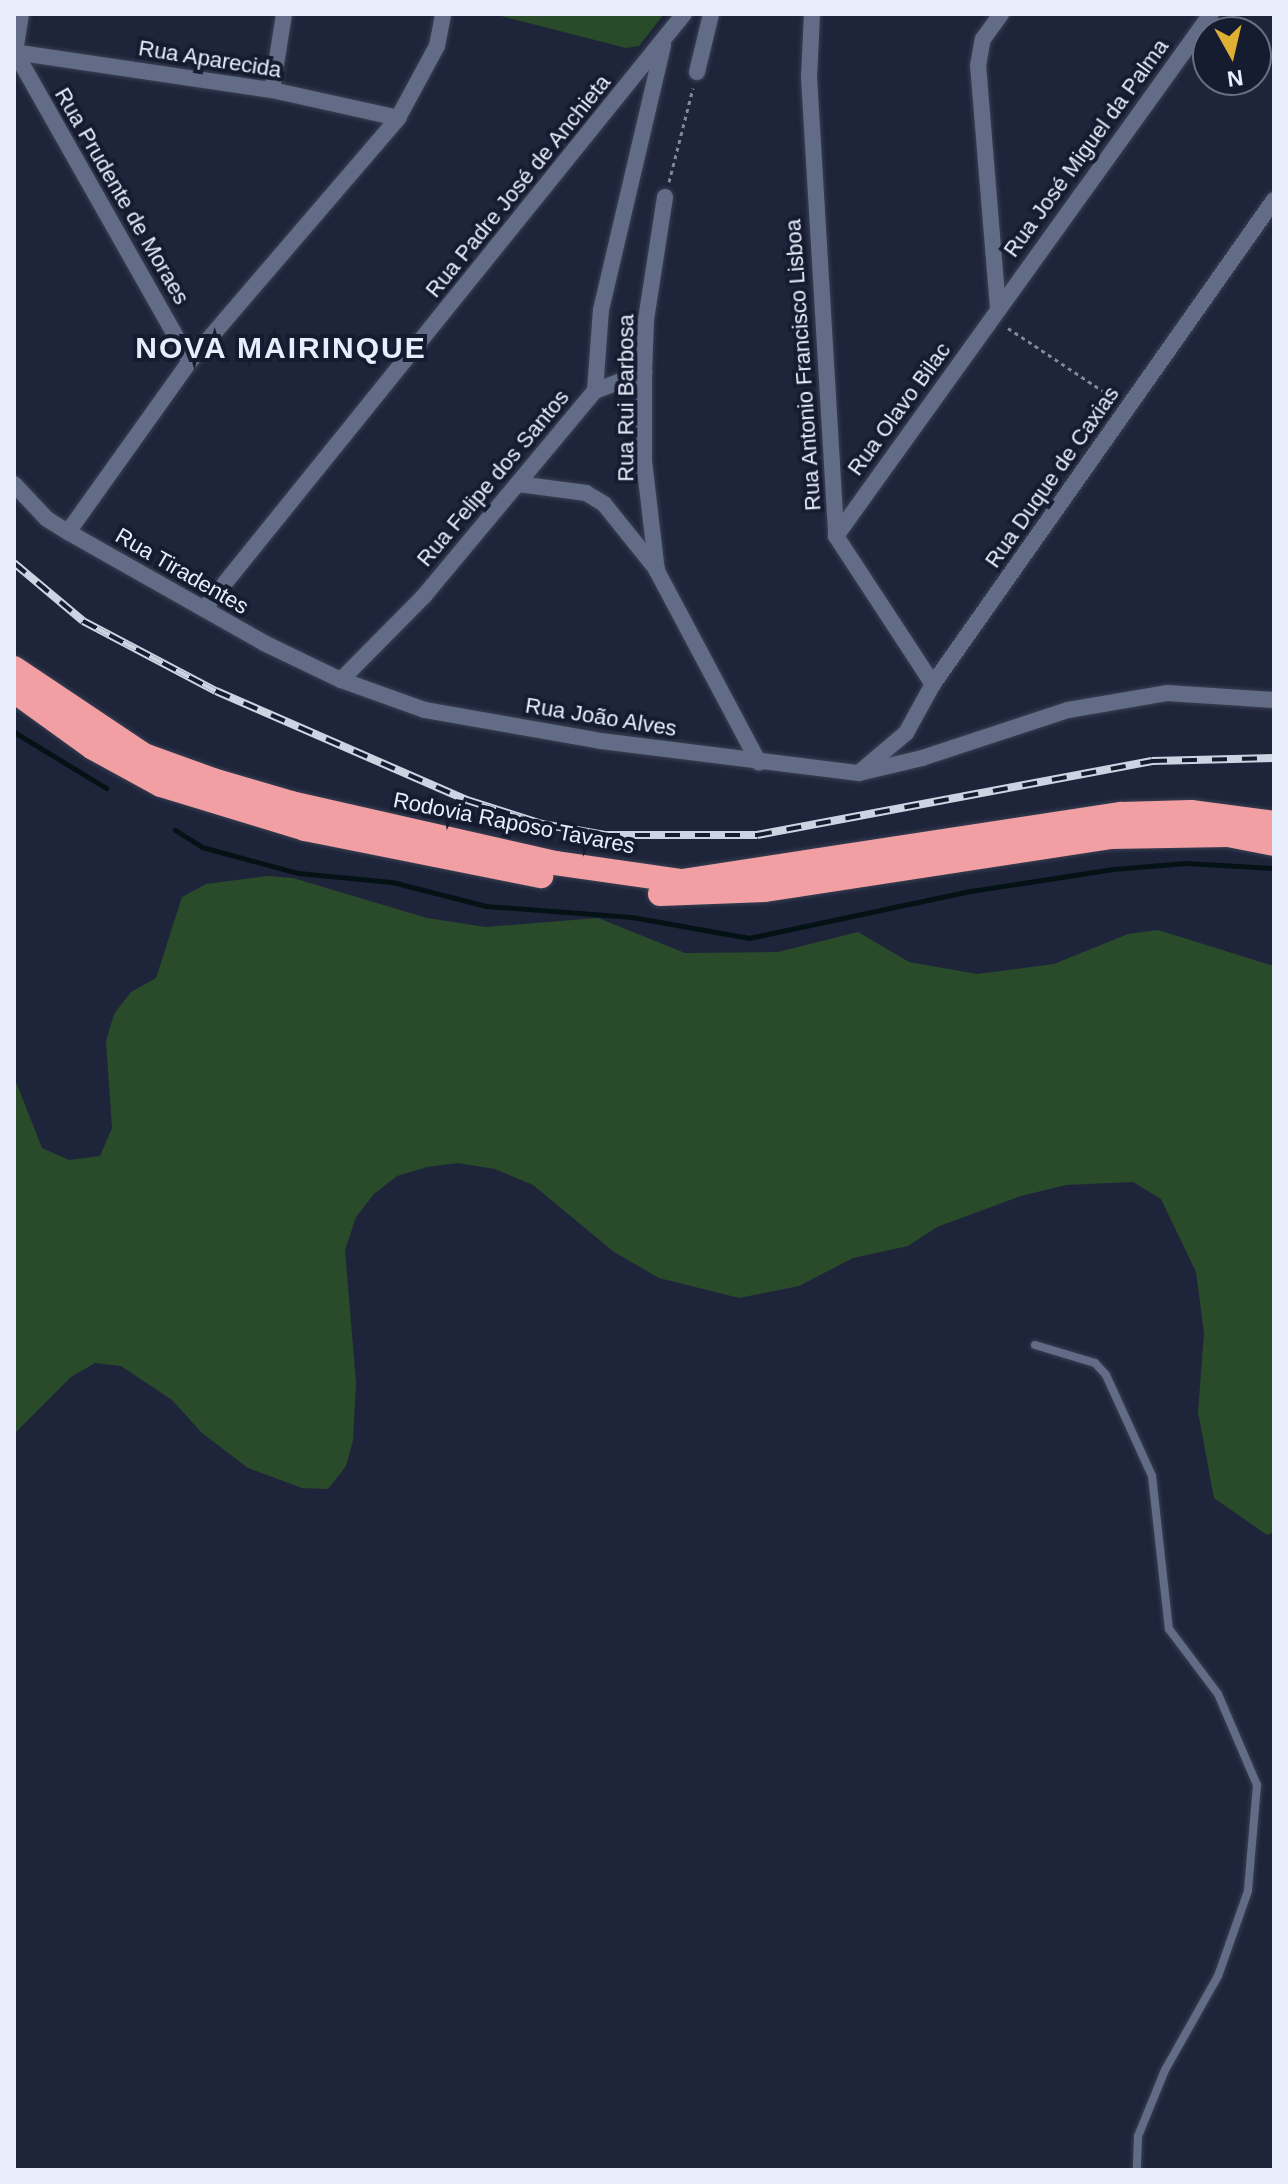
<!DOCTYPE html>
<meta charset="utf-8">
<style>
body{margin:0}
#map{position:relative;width:1288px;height:2184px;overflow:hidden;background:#1e253b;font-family:Arial,sans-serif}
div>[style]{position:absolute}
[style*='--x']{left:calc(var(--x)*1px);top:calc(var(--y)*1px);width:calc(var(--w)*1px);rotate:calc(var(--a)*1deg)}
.green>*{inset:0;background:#294b2a}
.stream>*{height:5px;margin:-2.5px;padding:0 2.5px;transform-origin:2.5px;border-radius:2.5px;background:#051215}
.path>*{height:3px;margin-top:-1.5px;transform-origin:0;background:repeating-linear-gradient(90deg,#82889b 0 4px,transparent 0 8px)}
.roads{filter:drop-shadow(0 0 2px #3a3f51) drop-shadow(0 0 2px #3a3f51)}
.lane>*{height:8px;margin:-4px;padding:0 4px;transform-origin:4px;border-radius:4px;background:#636c86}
.street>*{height:16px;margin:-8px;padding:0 8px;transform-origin:8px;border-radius:8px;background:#636c86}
.highway>*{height:24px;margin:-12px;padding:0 12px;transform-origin:12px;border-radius:12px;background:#f19fa3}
.rail>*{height:8px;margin-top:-4px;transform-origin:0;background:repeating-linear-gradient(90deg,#151c30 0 15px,#ced3e3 0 30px);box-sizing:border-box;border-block:2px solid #ced3e3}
span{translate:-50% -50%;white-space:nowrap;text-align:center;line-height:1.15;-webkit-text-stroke:8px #151c30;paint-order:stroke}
.street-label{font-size:22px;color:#e8edfc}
.district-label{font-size:30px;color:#e8edfc;font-weight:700;letter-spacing:2px}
.frame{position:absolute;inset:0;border:16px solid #e8edfc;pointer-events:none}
.north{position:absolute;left:1192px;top:16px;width:80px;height:80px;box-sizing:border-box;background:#151c30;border:2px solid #697082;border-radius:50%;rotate:172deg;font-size:22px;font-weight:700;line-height:32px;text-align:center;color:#e8edfc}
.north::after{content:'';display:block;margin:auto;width:28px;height:36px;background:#dfb034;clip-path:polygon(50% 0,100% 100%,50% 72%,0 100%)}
</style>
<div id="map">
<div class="green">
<div style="clip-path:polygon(493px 14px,664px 14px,639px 46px,626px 48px)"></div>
<div style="clip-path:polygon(267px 876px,293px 878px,427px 918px,485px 927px,598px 918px,685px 953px,778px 952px,858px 932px,909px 962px,977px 974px,1054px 964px,1128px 934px,1158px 930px,1274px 966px,1274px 1532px,1267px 1535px,1214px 1498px,1198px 1412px,1204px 1333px,1196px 1272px,1161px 1199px,1133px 1182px,1066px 1185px,1021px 1196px,937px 1227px,908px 1246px,853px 1258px,799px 1286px,739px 1298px,659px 1278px,614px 1252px,533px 1185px,495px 1169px,458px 1163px,427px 1167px,397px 1176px,374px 1194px,356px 1217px,345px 1250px,356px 1383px,353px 1440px,346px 1466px,328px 1489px,302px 1488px,248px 1468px,202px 1433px,172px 1400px,121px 1366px,95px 1363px,71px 1377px,14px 1434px,14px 1077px,42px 1148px,69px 1160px,100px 1156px,112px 1128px,106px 1041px,114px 1014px,131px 992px,156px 978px,182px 897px,206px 884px)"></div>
</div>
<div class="stream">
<div style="--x:14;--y:732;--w:108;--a:31.3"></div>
<div style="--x:175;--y:830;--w:32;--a:32"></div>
<div style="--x:202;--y:847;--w:99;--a:15.2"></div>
<div style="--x:298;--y:873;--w:94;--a:5.5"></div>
<div style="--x:392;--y:882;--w:97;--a:14.3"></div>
<div style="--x:486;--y:906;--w:146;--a:4.3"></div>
<div style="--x:632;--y:917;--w:119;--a:10.2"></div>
<div style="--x:749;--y:938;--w:227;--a:-12"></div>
<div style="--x:971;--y:891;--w:144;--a:-8.8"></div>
<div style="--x:1113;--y:869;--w:73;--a:-4.7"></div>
<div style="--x:1186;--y:863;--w:88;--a:3.3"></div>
</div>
<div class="path">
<div style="--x:669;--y:182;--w:97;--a:-75.7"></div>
<div style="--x:1008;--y:328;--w:128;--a:33.6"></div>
</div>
<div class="roads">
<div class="lane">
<div style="--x:1035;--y:1345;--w:63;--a:16.7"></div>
<div style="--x:1095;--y:1363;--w:16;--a:47"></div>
<div style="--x:1106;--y:1375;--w:111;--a:65.5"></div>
<div style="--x:1152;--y:1476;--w:154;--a:83.7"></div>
<div style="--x:1169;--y:1629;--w:81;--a:53"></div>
<div style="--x:1218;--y:1694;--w:99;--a:66.8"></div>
<div style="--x:1257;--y:1785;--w:106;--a:94.9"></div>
<div style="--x:1248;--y:1891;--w:90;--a:109.4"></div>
<div style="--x:1218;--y:1976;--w:108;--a:119.4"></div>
<div style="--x:1165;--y:2070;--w:71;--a:112.2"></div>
<div style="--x:1138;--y:2136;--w:34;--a:92"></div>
</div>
<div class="street">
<div style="--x:21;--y:14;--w:38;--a:99"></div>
<div style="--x:15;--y:52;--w:355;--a:60.5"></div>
<div style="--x:812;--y:14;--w:63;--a:92.7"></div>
<div style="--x:809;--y:77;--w:460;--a:86.6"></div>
<div style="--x:836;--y:536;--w:177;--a:56.8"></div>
<div style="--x:14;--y:52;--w:261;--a:8.4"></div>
<div style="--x:272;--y:90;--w:129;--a:12.5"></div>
<div style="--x:697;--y:72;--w:60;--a:-76.4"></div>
<div style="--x:272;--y:90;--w:77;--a:-81"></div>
<div style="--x:665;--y:197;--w:124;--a:98.8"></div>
<div style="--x:646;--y:320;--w:52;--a:92.2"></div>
<div style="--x:644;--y:372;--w:89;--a:90"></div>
<div style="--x:644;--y:461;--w:111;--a:83.3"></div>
<div style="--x:657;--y:571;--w:217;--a:62"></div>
<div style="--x:998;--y:308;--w:243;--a:-94.7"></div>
<div style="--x:978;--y:66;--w:27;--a:-80"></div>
<div style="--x:983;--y:39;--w:31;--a:-54"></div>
<div style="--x:595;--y:391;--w:53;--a:-21.2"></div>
<div style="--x:14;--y:484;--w:48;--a:46.7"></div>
<div style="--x:47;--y:519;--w:25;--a:32"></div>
<div style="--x:68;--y:532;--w:225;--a:29.5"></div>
<div style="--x:264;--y:643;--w:85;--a:25.7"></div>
<div style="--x:341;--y:680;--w:89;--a:19.7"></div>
<div style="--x:425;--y:710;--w:179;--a:10"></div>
<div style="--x:601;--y:741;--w:260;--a:7.1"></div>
<div style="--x:859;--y:773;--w:65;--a:-13.4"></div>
<div style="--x:922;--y:758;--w:154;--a:-18.2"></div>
<div style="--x:1068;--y:710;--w:100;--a:-9.7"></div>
<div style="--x:1167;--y:693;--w:107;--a:3.7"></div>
<div style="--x:518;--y:484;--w:69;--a:7.5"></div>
<div style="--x:586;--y:493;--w:21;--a:31"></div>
<div style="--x:604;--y:504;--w:85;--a:51.2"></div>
<div style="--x:68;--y:532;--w:210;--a:-54.5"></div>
<div style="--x:190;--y:361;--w:320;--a:-49.4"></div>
<div style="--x:398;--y:118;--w:82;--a:-61.6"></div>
<div style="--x:437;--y:46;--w:33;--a:-79"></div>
<div style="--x:836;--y:536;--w:643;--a:-54.31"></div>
<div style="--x:204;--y:609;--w:764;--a:-51.11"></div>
<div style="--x:341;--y:680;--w:118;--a:-45.3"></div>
<div style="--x:424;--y:596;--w:267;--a:-50.2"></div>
<div style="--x:595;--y:391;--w:81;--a:-85.8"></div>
<div style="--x:601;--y:310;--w:272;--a:-76.8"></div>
<div style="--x:861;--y:771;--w:59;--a:-40.2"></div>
<div style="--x:906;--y:733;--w:56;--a:-61.1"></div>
<div style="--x:933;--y:684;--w:592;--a:-54.83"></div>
</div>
<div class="highway">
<div style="--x:14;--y:668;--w:156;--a:33.8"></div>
<div style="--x:144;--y:755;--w:73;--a:19.9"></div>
<div style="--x:213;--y:780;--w:81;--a:16.4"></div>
<div style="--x:291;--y:803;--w:271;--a:12.8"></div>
<div style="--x:555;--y:863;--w:128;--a:8.1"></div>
<div style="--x:682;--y:881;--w:444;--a:-8.7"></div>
<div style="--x:1121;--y:814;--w:70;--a:-1.6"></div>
<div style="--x:1191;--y:812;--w:84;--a:7.5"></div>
<div style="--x:14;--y:691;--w:97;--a:35.8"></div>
<div style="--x:93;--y:748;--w:77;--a:28.6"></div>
<div style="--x:161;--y:785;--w:151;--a:17"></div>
<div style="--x:305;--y:829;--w:241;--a:11.3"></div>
<div style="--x:660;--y:894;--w:105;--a:-2.2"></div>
<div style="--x:765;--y:890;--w:349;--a:-8.7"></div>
<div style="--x:1110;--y:837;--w:118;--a:-1"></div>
<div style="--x:1228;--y:835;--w:47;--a:11.1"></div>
</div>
</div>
<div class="rail">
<div style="--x:14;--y:563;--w:90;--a:40"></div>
<div style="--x:83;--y:621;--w:150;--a:27.8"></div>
<div style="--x:216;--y:691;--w:274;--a:23.5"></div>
<div style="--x:467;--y:800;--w:79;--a:17.7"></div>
<div style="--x:542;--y:824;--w:64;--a:9.9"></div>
<div style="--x:605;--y:835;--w:152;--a:0"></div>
<div style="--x:757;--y:835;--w:402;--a:-10.6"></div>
<div style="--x:1152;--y:761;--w:122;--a:-1.4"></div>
</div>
<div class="street-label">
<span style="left:210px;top:59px;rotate:9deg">Rua Aparecida</span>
<span style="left:1086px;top:148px;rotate:-54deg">Rua José Miguel da Palma</span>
<span style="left:518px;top:186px;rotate:-51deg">Rua Padre José de Anchieta</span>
<span style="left:122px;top:196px;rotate:60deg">Rua Prudente de Moraes</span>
<span style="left:803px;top:365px;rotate:-94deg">Rua Antonio Francisco Lisboa</span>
<span style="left:626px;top:398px;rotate:-90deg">Rua Rui Barbosa</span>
<span style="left:899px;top:409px;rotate:-54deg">Rua Olavo Bilac</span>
<span style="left:1052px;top:477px;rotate:-55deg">Rua Duque de Caxias</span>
<span style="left:493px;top:478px;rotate:-50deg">Rua Felipe dos Santos</span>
<span style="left:182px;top:571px;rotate:30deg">Rua Tiradentes</span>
<span style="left:601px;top:717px;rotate:9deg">Rua João Alves</span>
<span style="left:514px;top:823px;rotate:11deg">Rodovia Raposo Tavares</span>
</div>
<div class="district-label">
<span style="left:281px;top:348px">NOVA MAIRINQUE</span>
</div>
<div class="frame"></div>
<div class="north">N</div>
</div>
